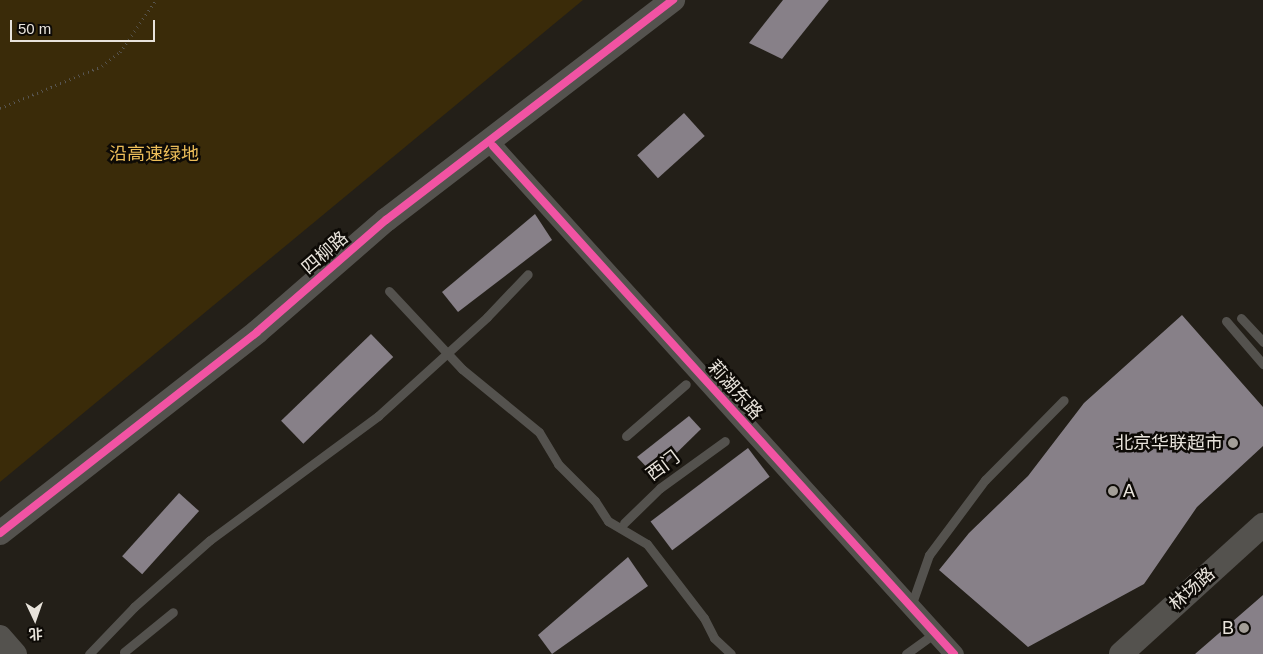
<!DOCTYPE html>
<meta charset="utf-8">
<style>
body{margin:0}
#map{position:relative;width:1263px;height:654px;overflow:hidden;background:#231f18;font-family:Helvetica,"Noto Sans SC",sans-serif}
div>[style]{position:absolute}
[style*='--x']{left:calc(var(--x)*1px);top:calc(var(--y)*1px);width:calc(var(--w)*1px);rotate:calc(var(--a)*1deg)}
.green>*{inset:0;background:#3a2b09}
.building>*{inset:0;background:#878088;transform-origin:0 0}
.path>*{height:3px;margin-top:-1.5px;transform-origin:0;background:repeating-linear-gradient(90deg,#585652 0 1px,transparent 0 5px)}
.service>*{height:9px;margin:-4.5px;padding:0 4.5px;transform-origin:4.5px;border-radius:4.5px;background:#54524e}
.minor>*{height:19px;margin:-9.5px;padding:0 9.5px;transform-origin:9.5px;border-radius:9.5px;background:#54524e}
.tertiary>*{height:24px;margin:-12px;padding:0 12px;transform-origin:12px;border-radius:12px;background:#54524e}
.cycleway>*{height:8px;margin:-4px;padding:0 4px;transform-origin:4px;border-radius:4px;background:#f153a3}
.dots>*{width:14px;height:14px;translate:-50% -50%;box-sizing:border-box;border:2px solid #0d0a06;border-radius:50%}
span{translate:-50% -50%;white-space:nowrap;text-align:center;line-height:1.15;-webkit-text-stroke:5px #0d0a06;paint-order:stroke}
.park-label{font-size:18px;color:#ecbd59}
.street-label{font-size:18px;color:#e8e3db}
.poi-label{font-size:18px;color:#e8e3db}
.right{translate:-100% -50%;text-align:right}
.left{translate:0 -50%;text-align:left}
.north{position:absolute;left:10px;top:594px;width:50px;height:50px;-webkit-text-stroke:4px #0d0a06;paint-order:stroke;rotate:177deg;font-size:14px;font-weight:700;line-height:20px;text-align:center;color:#e8e3db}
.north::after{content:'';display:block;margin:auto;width:18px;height:22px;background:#e8e3db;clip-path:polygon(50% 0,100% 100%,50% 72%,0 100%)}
.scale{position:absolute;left:10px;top:20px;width:145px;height:22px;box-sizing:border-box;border:2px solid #e8e3db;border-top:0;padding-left:6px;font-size:15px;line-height:18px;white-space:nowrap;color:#e8e3db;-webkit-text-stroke:4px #0d0a06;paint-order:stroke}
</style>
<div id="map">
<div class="green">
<div style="clip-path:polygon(0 0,583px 0,0 482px)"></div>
</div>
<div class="building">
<div style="clip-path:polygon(783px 0,829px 0,782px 59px,749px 43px)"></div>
<div style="left:684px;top:113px;width:31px;height:63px;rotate:48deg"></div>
<div style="clip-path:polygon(535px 214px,552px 240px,458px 312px,442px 292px)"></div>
<div style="clip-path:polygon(1182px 315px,1263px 407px,1263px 446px,1197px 507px,1144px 584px,1028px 647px,939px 570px,969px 533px,1028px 476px,1084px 403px)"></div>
<div style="left:371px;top:334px;width:32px;height:125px;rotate:46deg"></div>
<div style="clip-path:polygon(689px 416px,701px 429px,654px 475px,637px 457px)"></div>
<div style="left:748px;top:448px;width:36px;height:122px;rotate:53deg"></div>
<div style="left:179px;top:493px;width:27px;height:85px;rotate:42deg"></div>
<div style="clip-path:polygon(628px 557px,648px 586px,552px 654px,538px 635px)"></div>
<div style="clip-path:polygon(1263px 595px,1263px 654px,1195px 654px,1255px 602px)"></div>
</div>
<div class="path">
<div style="--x:0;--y:108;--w:110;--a:-22.4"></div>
<div style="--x:102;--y:66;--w:23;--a:-38"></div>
<div style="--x:120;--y:52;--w:63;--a:-55.3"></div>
</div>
<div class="service">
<div style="--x:389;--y:291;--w:107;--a:46.9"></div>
<div style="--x:462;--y:369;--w:99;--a:39.3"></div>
<div style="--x:539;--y:432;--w:37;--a:59"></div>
<div style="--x:558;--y:464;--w:52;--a:45"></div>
<div style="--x:595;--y:501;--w:24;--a:57"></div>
<div style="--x:608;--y:521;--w:45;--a:30.5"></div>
<div style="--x:647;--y:544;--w:93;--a:52.4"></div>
<div style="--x:704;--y:618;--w:22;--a:63"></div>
<div style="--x:714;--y:638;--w:23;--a:43"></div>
<div style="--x:1241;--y:318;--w:33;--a:47"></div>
<div style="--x:1226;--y:321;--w:57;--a:49.3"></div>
<div style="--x:626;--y:436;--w:79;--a:-40.9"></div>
<div style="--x:624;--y:523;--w:50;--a:-44.2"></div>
<div style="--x:660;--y:488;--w:80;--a:-35.9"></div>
<div style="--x:911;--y:606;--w:54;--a:-70.6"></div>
<div style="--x:929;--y:555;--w:94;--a:-53.3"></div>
<div style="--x:985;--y:480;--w:112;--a:-45.4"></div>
<div style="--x:124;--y:652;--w:63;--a:-39.2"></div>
<div style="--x:89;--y:654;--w:65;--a:-46.2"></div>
<div style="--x:134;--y:607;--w:101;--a:-41.4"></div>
<div style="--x:210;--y:540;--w:209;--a:-36.4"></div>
<div style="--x:378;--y:416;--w:147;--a:-42.2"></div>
<div style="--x:487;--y:317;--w:59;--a:-46.4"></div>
<div style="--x:906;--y:654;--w:36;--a:-36"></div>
</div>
<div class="minor">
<div style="--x:493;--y:146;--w:686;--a:47.78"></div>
</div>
<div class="tertiary">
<div style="--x:0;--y:533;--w:326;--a:-38"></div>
<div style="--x:257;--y:332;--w:171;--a:-41"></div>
<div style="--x:386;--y:220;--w:362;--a:-37.5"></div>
<div style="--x:0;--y:637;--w:23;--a:49"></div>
<div style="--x:1121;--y:654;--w:192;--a:-42.3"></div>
</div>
<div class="cycleway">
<div style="--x:493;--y:146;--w:686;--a:47.78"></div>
<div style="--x:0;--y:533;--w:326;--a:-38"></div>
<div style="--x:257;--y:332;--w:171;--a:-41"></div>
<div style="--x:386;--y:220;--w:362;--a:-37.5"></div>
</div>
<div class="dots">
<div style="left:1233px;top:443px;background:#a39e97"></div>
<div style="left:1113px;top:491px;background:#a39e97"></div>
<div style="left:1244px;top:628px;background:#a39e97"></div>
</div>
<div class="park-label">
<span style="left:154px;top:154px">沿高速绿地</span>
</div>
<div class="street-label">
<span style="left:325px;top:253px;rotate:-41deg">四柳路</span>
<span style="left:735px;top:390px;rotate:48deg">莉湖东路</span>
<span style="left:663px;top:466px;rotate:-37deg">西门</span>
<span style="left:1192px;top:589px;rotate:-42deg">林场路</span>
</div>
<div class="poi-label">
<span class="right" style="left:1223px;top:443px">北京华联超市</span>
<span class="left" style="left:1123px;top:491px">A</span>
<span class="right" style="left:1234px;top:628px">B</span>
</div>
<div class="north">北</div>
<div class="scale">50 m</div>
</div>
